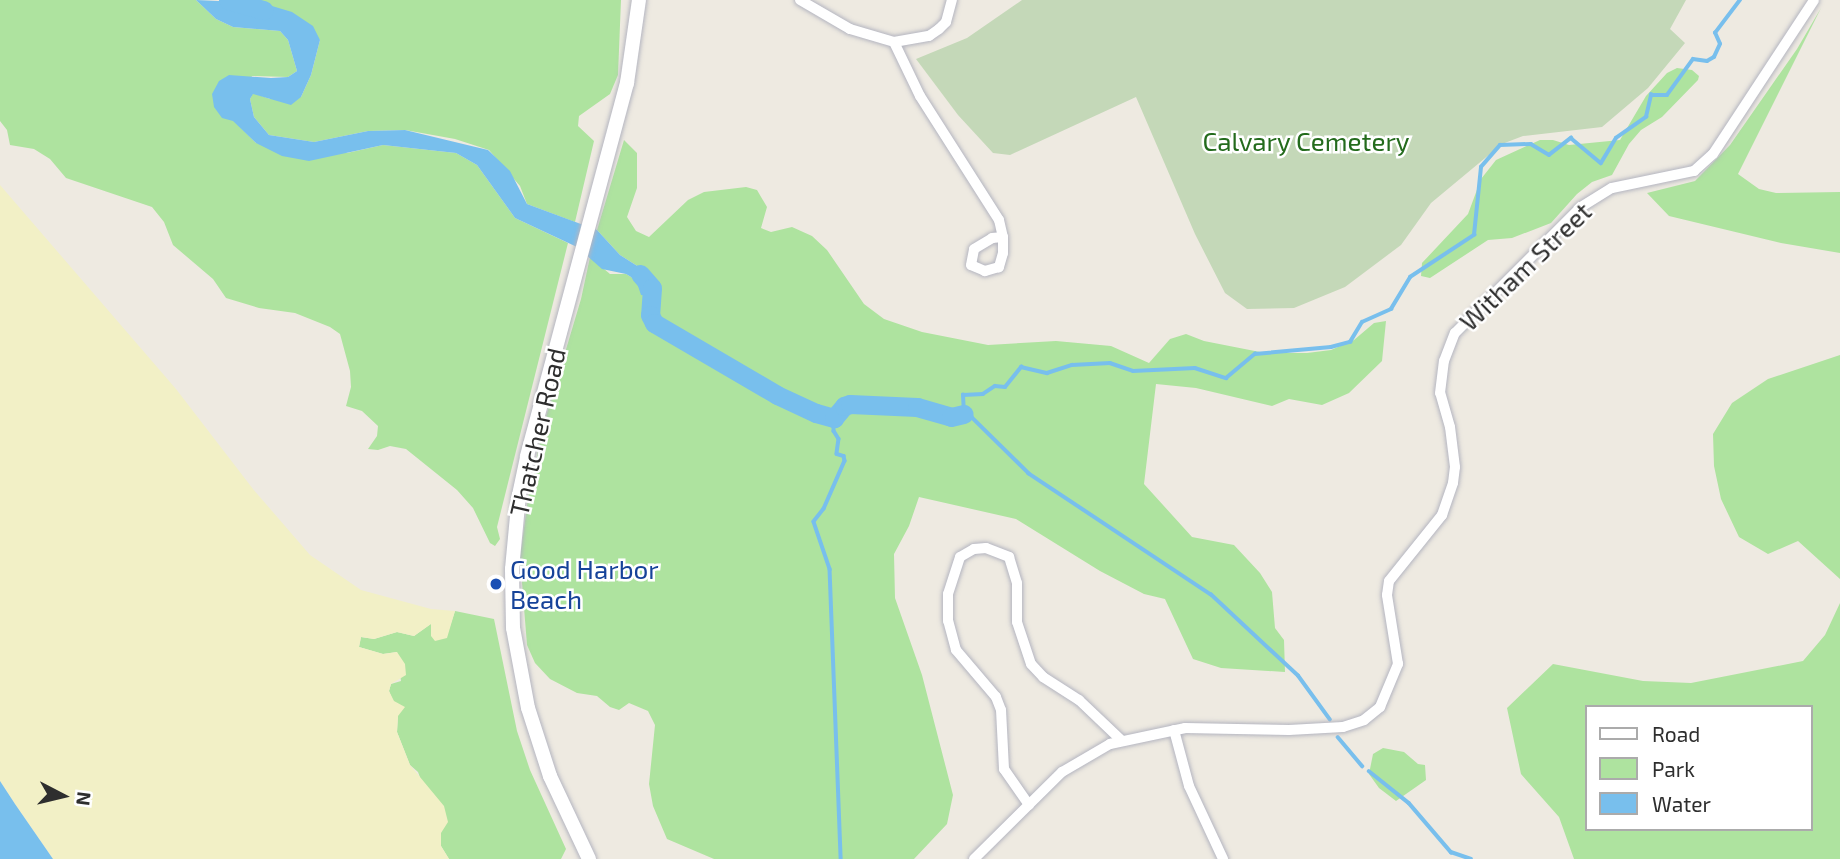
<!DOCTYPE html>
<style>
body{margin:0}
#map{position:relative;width:1840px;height:859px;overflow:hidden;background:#eeeae1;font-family:"Exo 2",sans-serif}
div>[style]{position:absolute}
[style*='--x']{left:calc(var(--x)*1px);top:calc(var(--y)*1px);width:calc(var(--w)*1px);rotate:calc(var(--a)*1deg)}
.green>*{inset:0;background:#aee39f}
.sand>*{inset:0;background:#f2f0c6}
.cemetery>*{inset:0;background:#c4d8b8}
.water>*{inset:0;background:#78bfed}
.stream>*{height:3.5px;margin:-1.75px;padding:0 1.75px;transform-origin:1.75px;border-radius:1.75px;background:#78bfed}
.river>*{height:19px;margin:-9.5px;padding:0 9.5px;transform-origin:9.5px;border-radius:9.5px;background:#78bfed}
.roads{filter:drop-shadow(0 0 2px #b4b5c0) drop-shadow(0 0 2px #b4b5c0)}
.minor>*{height:10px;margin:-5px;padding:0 5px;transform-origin:5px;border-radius:5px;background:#fff}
.secondary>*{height:14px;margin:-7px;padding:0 7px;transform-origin:7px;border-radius:7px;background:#fff}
.dots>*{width:19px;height:19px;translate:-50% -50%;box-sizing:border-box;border:4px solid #fff;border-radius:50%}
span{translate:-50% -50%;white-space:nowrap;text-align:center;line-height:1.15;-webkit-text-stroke:5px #fff;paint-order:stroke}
.park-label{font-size:26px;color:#246b1d}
.street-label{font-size:26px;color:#2e2e2e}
.transit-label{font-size:26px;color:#164399}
.left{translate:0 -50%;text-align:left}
.legend{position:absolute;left:1585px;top:705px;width:228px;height:126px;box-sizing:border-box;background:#fff;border:2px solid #ababab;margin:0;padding:9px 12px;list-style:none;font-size:21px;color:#2e2e2e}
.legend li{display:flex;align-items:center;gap:14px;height:35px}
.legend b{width:35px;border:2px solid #ababab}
.north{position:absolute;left:28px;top:761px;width:70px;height:70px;-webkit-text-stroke:5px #fff;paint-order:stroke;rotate:97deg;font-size:19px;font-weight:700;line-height:28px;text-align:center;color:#2e2e2e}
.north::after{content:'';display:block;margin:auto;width:24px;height:32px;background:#2e2e2e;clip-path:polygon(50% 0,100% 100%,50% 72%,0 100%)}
</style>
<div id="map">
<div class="green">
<div style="clip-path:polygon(0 0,196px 0,216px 19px,233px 27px,280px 31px,288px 40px,297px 71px,288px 77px,252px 76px,233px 120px,256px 143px,347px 153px,383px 145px,456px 153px,477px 165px,515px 218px,568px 243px,497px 527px,500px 539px,495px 546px,490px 543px,473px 508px,457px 490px,406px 449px,390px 446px,378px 450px,368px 449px,377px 436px,378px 426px,362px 411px,346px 406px,351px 387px,350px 371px,340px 334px,330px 327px,295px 313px,259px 308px,226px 298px,213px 279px,173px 245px,164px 222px,152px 207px,66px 178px,50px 159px,34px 149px,10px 145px,7px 130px,0 121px)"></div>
<div style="clip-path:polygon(226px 0,621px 0,618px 75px,610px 94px,579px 116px,578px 126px,594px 141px,575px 222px,527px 204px,520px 186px,489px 150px,455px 139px,405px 130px,368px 131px,314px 142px,269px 135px,254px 117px,250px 99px,253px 93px,270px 99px,301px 97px,311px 75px,320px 40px,262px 3px,239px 4px)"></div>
<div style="clip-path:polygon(1821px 8px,1738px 174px,1759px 189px,1776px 193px,1840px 192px,1840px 253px,1781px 243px,1669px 216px,1647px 193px,1695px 181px,1730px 145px,1797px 49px)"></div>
<div style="clip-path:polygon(1677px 68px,1692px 70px,1699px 76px,1698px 80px,1662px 117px,1641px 130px,1629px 144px,1612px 175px,1592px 182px,1577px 194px,1551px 223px,1512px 238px,1488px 240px,1430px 278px,1421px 276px,1422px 263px,1468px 214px,1481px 179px,1496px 160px,1540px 140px,1553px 140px,1569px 145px,1620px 140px,1646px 96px,1667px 73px)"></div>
<div style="clip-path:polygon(624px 140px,637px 153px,637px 188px,627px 217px,636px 231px,649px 237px,688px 200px,704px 192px,746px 187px,757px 190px,767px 207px,761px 228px,771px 232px,792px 227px,812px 236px,827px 250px,864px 304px,884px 319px,922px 332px,988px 345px,1056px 341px,1111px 346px,1149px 363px,1170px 339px,1186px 334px,1204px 341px,1265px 353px,1307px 353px,1331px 350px,1354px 340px,1374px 323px,1386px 321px,1382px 361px,1349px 393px,1322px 405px,1289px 399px,1272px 406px,1196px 388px,1156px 384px,1144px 484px,1192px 537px,1234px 545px,1260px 573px,1272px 592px,1275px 628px,1284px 640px,1285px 672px,1221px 668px,1193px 659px,1165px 599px,1144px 594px,1100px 571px,1016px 519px,919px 497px,909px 526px,894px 554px,895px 598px,922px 675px,953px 795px,947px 824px,914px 859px,714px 859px,667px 839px,653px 806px,649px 784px,655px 725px,648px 711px,629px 703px,619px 710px,610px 707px,597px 696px,577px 693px,550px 679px,535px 663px,527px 645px,520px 558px,528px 498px,544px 423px,581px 299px,590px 257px,610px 274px,626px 274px,636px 280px,653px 276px,620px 255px,597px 230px)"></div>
<div style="clip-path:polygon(1840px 355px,1840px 579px,1798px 541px,1768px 554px,1739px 537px,1721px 499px,1714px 466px,1713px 434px,1732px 403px,1768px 379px)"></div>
<div style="clip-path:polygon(evenodd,1840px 603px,1840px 859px,1574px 859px,1559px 817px,1521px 774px,1507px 708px,1553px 664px,1643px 681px,1691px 683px,1803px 661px,1825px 635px,1840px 603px,1586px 707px,1810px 707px,1810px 829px,1586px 829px,1586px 707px)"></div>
<div style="clip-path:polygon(455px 611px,494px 619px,517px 731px,530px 770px,566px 849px,561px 859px,449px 859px,441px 846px,441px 833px,418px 772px,410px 765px,397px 732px,398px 715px,389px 691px,391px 684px,401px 681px,397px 652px,383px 654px,359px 647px,361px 637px,374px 639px,397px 632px,414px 636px,432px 623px,431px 635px,446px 638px)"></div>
<div style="clip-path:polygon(1383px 748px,1404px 752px,1418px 764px,1425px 765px,1426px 780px,1396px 801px,1379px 788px,1369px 774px,1373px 754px)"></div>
</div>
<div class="sand">
<div style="clip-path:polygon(0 185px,176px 389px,253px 489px,310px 555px,361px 590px,431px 609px,455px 611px,447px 638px,435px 641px,431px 636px,431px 624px,414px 636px,397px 632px,374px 639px,361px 637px,359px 647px,383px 654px,397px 652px,405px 664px,406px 675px,391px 684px,389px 691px,394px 701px,405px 707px,398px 716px,397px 732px,410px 765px,444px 806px,448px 822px,441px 833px,441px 846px,449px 859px,53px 859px,15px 804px,0 781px)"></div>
</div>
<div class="cemetery">
<div style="clip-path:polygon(1022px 0,1686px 0,1670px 29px,1685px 43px,1648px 88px,1602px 127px,1523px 136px,1502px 144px,1431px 203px,1401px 245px,1345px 287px,1294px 308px,1247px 309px,1225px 293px,1195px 234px,1136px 97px,1010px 155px,993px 153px,958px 115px,916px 59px,967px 38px)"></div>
</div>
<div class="water">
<div style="clip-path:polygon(196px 0,262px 3px,292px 12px,313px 26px,320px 40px,311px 75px,301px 97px,291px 105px,253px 94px,250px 99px,254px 117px,269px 135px,314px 142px,368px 131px,405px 130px,488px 150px,510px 171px,527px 204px,597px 230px,620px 255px,653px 276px,656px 289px,653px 296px,641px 295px,636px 280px,626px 274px,602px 269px,577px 247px,515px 218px,477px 165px,456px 153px,383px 145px,309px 161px,282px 156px,256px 143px,233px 121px,222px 118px,214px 107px,212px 94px,219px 81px,229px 75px,271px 78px,288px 77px,297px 71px,288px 40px,280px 31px,233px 27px,216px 19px)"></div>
<div style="clip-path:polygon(0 781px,15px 804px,53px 859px,0 859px)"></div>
</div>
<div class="stream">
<div style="--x:834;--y:418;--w:13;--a:90"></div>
<div style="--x:834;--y:431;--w:9;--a:58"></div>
<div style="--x:839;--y:439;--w:15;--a:98"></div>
<div style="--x:837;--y:454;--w:7;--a:16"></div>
<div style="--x:844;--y:456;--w:5;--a:79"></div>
<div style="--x:845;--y:461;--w:52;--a:113.6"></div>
<div style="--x:824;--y:509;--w:16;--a:128"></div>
<div style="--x:814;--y:522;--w:50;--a:71.2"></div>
<div style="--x:830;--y:569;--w:290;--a:87.8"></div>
<div style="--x:1330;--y:720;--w:54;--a:-126"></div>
<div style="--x:1298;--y:676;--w:119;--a:-137"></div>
<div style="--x:1211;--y:595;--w:219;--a:-146.4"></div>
<div style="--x:1029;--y:474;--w:80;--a:-135.5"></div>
<div style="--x:972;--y:418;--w:9;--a:-153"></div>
<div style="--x:964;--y:414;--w:19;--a:-93"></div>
<div style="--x:963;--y:395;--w:20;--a:-3"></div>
<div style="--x:983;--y:394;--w:14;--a:-34"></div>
<div style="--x:995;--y:386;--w:10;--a:6"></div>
<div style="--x:1005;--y:387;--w:26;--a:-51"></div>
<div style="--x:1021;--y:367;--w:27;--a:13"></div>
<div style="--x:1047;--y:373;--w:26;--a:-18"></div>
<div style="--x:1072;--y:365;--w:38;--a:-3"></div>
<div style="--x:1110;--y:363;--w:24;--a:19"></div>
<div style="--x:1133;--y:371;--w:62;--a:-2.8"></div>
<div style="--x:1195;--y:368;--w:33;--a:18"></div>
<div style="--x:1226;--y:378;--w:38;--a:-40"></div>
<div style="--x:1255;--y:354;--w:76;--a:-5.3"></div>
<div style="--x:1331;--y:347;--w:20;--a:-15"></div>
<div style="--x:1350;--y:342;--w:23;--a:-59"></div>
<div style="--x:1362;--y:322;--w:32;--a:-24"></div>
<div style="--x:1391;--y:309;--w:37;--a:-59"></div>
<div style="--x:1410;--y:277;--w:77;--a:-33.3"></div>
<div style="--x:1474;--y:235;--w:68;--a:-84.1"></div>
<div style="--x:1481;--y:167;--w:29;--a:-49"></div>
<div style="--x:1500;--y:145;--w:31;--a:-2"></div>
<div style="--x:1531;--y:144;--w:21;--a:31"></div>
<div style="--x:1549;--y:155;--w:28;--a:-38"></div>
<div style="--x:1571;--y:138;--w:39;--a:40"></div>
<div style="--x:1601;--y:163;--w:29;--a:-59"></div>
<div style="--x:1616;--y:138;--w:37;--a:-35"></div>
<div style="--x:1646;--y:117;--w:23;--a:-77"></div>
<div style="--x:1651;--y:95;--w:16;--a:0"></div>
<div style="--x:1667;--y:95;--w:44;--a:-54.2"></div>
<div style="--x:1693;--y:59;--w:14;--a:8"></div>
<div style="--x:1707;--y:61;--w:8;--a:-30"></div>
<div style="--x:1714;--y:57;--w:14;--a:-65"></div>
<div style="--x:1720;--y:44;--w:12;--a:-114"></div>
<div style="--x:1715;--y:33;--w:41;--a:-52.9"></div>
<div style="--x:1338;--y:737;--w:38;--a:50"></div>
<div style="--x:1369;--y:771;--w:51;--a:38.7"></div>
<div style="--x:1409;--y:803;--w:65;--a:49.4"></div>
<div style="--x:1451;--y:852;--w:21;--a:19"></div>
</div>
<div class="river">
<div style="--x:228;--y:0;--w:37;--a:16"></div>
<div style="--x:640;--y:274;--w:18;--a:49"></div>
<div style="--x:652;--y:288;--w:27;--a:94"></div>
<div style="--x:650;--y:315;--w:9;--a:63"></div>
<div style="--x:654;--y:323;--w:143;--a:30.3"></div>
<div style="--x:777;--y:395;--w:43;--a:24.8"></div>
<div style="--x:816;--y:413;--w:19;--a:16"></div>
<div style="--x:834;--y:418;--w:16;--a:-50"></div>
<div style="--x:844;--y:406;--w:6;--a:-18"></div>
<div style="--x:850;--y:404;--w:67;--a:2.6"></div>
<div style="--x:917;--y:407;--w:35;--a:16"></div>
<div style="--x:951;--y:417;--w:13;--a:-13"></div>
</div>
<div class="roads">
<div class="minor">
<div style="--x:800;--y:0;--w:58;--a:30.1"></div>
<div style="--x:850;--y:29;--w:46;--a:16.5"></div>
<div style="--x:894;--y:42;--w:36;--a:-10"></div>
<div style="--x:929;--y:36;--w:12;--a:-35"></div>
<div style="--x:939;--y:29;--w:10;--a:-45"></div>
<div style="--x:946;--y:22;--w:23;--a:-75"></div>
<div style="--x:894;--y:42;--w:60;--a:64.3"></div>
<div style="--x:920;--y:96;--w:147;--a:57.5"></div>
<div style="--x:999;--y:220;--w:17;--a:77"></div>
<div style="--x:1003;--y:237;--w:16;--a:90"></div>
<div style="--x:1003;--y:253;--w:15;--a:106"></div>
<div style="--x:999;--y:267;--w:15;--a:164"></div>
<div style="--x:985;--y:271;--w:15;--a:-157"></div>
<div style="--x:971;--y:265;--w:16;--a:-79"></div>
<div style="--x:974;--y:249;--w:21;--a:-31"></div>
<div style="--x:992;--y:238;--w:11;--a:-5"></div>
<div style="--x:1174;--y:730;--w:58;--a:75"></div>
<div style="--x:1189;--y:786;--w:81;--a:65"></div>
<div style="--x:1029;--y:805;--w:44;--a:-124.8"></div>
<div style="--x:1004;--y:769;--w:59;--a:-92.9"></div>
<div style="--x:1001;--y:710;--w:14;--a:-111"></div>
<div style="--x:996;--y:697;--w:62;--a:-130.4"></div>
<div style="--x:956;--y:650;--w:30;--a:-105"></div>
<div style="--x:948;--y:621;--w:27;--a:-90"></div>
<div style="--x:948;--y:594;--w:39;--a:-72"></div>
<div style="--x:960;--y:557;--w:16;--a:-30"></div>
<div style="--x:974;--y:549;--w:12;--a:-5"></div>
<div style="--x:986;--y:548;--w:25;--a:21"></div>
<div style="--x:1009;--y:557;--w:27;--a:73"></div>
<div style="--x:1017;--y:583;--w:39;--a:90"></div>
<div style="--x:1017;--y:622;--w:44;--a:71.6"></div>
<div style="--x:1031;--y:664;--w:18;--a:47"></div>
<div style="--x:1043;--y:677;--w:43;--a:32.6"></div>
<div style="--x:1079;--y:700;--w:59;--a:43.6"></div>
<div style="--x:974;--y:859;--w:124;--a:-44.7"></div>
<div style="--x:1062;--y:772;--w:56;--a:-30.3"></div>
<div style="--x:1110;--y:744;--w:77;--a:-12"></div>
<div style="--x:1185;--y:728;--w:104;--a:1.1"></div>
<div style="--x:1289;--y:730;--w:54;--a:-3.2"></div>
<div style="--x:1343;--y:727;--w:22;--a:-18"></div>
<div style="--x:1364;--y:720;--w:21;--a:-39"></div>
<div style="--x:1380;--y:707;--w:47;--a:-67.3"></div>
<div style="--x:1398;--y:664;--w:70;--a:-99.1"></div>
<div style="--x:1387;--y:595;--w:14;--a:-82"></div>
<div style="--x:1389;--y:581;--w:85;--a:-51.2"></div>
<div style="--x:1442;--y:515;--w:34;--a:-71"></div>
<div style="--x:1453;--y:483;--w:16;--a:-83"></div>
<div style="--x:1455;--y:467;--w:40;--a:-97.1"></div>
<div style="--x:1450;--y:427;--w:35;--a:-106"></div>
<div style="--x:1440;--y:393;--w:32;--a:-83"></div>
<div style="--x:1444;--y:361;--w:30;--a:-69"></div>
<div style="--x:1455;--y:333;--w:178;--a:-45"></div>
<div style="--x:1581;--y:207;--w:36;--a:-32"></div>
<div style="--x:1612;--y:188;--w:84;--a:-11.7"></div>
<div style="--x:1694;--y:171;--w:25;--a:-42"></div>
<div style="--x:1713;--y:154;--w:184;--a:-56.7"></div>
</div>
<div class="secondary">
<div style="--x:589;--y:859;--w:92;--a:-115.2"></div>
<div style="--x:550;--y:776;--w:71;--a:-107.9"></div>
<div style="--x:528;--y:708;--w:81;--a:-100.6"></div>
<div style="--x:513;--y:628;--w:59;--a:-91"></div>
<div style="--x:512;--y:569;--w:74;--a:-84.6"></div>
<div style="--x:519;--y:495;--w:40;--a:-78"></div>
<div style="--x:527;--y:456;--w:386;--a:-75"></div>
<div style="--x:627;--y:83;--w:84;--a:-81.8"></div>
</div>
</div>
<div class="dots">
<div style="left:496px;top:584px;background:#1a4fb4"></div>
</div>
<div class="park-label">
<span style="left:1306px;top:141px">Calvary Cemetery</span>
</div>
<div class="street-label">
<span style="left:1525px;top:266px;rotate:-44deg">Witham Street</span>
<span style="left:537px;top:432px;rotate:-77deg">Thatcher Road</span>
</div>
<div class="transit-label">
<span class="left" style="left:510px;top:584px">Good Harbor<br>Beach</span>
</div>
<ul class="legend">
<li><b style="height:9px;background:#fff"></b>Road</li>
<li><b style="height:19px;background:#aee39f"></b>Park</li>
<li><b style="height:19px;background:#78bfed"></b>Water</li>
</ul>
<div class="north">N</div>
</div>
